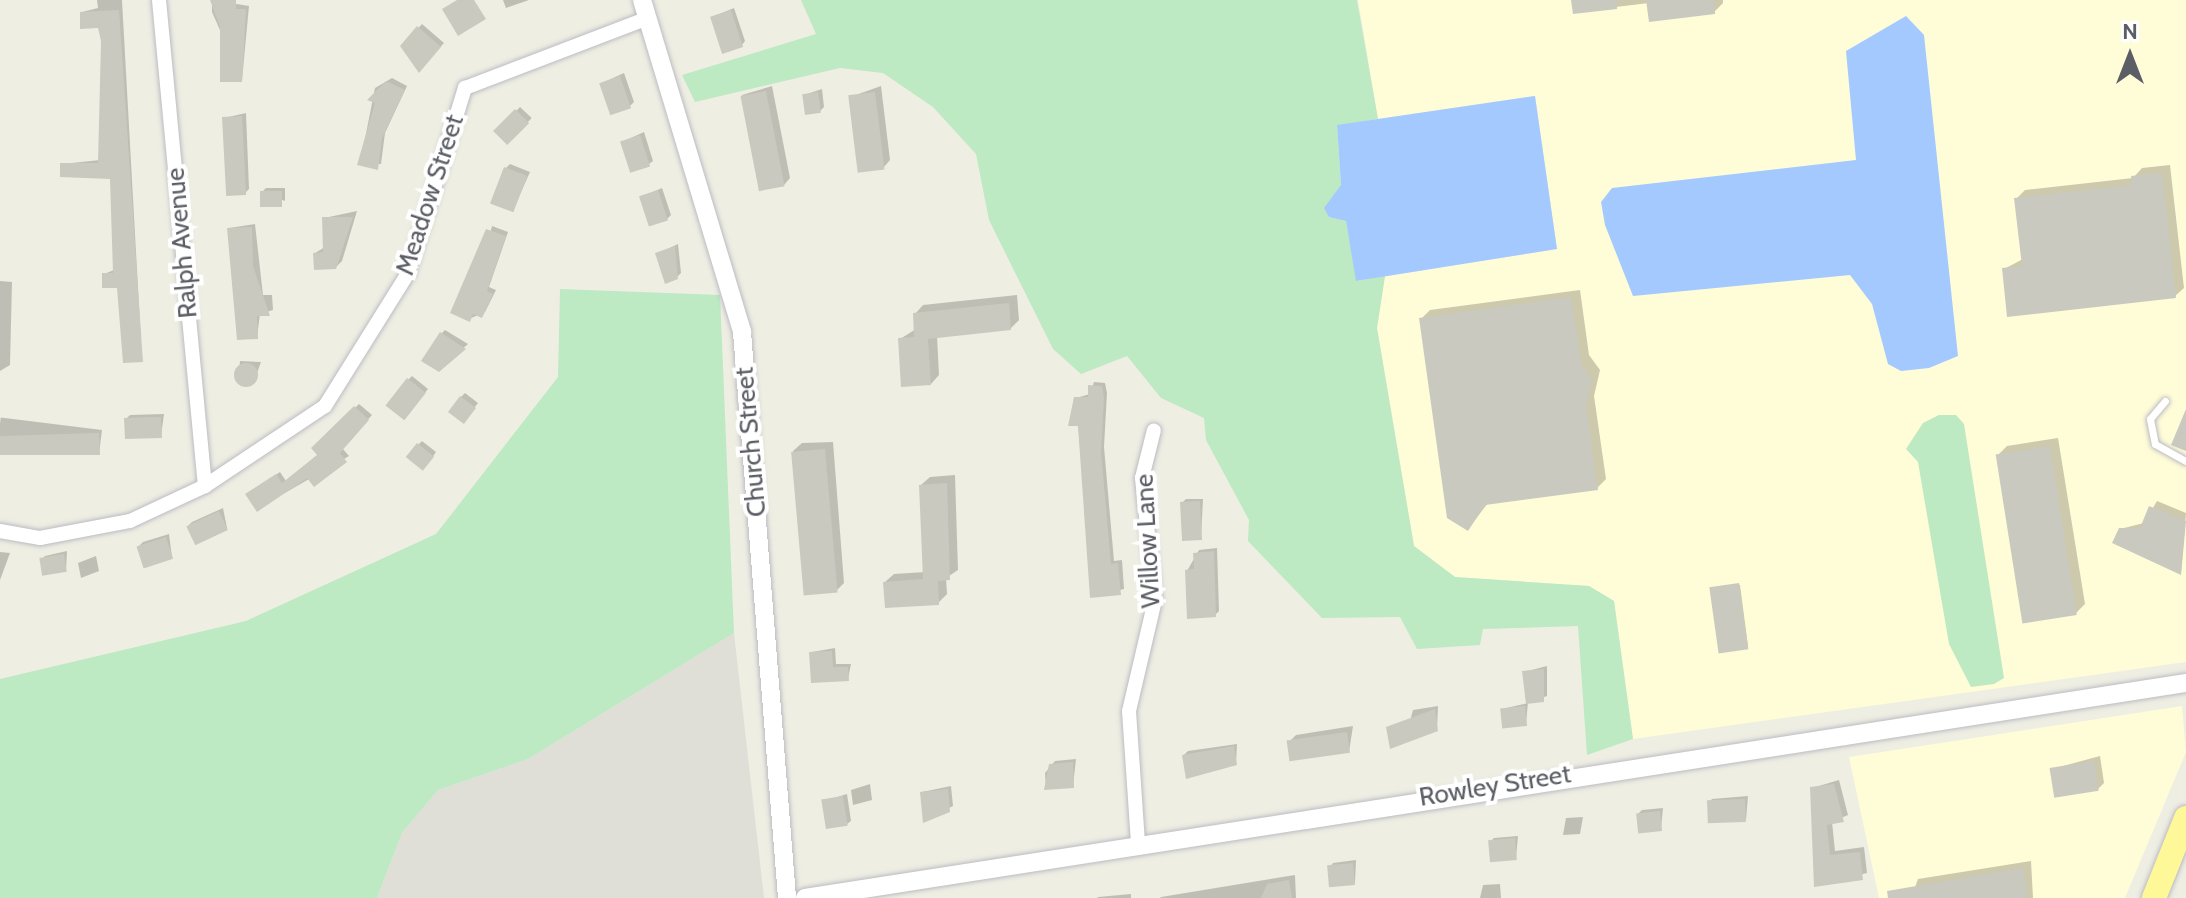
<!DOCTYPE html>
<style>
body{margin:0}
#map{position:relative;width:2186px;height:898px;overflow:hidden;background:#efeee3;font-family:Cabin,sans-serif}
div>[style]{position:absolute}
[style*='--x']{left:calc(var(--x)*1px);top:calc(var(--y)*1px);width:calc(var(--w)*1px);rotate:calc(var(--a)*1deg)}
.commercial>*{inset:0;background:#fffcd8}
.industrial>*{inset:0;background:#e0dfd7}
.green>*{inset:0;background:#bde9c3}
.water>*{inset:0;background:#a3c9ff}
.shadow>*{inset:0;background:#0003;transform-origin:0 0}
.building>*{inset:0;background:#cac9c0;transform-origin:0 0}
.round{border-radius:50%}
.roads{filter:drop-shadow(0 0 2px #bbbcc3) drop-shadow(0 0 2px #bbbcc3)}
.service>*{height:7px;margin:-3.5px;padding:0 3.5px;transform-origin:3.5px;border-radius:3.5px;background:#fff}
.minor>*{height:14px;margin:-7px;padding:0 7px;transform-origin:7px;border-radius:7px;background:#fff}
.tertiary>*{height:18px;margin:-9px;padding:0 9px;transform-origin:9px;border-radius:9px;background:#fff}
.trunk>*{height:24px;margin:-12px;padding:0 12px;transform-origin:12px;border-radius:12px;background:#fff899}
span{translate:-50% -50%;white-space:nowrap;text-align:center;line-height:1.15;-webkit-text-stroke:8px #fff;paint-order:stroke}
.street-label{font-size:26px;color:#5b5e65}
.north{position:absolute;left:2090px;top:16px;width:80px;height:80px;-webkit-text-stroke:6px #fff;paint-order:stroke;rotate:0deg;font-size:22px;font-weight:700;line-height:32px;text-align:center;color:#5b5e65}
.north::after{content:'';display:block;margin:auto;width:28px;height:36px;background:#5b5e65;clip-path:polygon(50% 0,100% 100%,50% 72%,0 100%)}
</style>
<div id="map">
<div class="commercial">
<div style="clip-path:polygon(1358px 0,2186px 0,2186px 662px,1633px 739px,1614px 601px,1589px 586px,1455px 577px,1414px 546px,1377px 328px,1385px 276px,1557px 249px,1535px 96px,1378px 119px)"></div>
<div style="clip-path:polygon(2182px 706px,2186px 752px,2125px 898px,1879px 898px,1849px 757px)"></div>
</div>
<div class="industrial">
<div style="clip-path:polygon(734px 633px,764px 898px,377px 898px,402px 833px,438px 790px,528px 759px)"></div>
</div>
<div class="green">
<div style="clip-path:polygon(801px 0,1357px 0,1378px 119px,1337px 126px,1341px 185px,1329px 217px,1346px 221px,1357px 281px,1385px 276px,1377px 328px,1414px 546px,1455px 577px,1589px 586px,1614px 601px,1633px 739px,1587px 755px,1578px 626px,1483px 629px,1480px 645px,1417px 649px,1400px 617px,1322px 618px,1248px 541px,1249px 520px,1206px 440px,1204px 418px,1161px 398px,1127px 356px,1081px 374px,1053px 349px,989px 220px,976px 154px,933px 107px,883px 73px,840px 68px,695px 102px,682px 75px,816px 34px)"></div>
<div style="clip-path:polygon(560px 289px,720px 295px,734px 633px,528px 759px,438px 790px,402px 833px,377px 898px,0 898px,0 679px,246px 621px,436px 534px,558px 377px)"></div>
<div style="clip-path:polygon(1939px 415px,1956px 415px,1964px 424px,2004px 678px,1994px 684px,1971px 687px,1949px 644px,1918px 462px,1906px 449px,1923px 423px)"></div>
</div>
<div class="water">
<div style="clip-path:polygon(1906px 16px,1924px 35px,1958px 356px,1929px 368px,1901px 371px,1888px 364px,1872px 304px,1850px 275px,1633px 296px,1605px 225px,1601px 202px,1612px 188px,1856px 160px,1846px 51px)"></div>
<div style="clip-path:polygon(1535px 96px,1557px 249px,1356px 281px,1346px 221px,1329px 217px,1324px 208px,1341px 185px,1337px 125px)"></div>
</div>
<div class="shadow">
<div style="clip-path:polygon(97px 0,122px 0,142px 360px,119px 286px,104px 274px,114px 270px,112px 177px,62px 164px,100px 160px,103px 41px,100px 26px,82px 12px,98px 8px)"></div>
<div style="clip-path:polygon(212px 0,249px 6px,242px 80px,212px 12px)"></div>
<div style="clip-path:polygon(503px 0,529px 0,506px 8px)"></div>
<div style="clip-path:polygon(1573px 0,1723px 0,1723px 3px,1714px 12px,1649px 3px,1574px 12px)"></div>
<div style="clip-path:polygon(734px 8px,745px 41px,742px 45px,712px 17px)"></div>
<div style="clip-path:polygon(422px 24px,444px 43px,419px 70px,403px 45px)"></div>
<div style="clip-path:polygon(624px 73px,634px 102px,630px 106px,602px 83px)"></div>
<div style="clip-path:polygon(392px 78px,407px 86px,385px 133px,381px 164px,360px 164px,375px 88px)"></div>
<div style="clip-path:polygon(772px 86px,790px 178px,784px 185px,742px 95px)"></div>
<div style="clip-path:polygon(881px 86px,890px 160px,884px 167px,850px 97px)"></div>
<div style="clip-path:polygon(822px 89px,824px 107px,820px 111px,804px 95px)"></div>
<div style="left:520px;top:107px;width:16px;height:34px;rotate:43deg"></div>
<div style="clip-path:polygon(246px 113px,249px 189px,245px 193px,224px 118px)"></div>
<div style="clip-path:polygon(644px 132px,653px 161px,649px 164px,622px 142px)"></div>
<div style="clip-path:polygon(510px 164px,530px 172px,513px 210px,506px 168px)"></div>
<div style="clip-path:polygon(2170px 165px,2184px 288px,2175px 296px,2004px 269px,2023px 259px,2016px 199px,2025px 190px,2133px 178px,2142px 168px)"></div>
<div style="clip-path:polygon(266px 188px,285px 188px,285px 201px,262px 192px)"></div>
<div style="clip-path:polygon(662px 188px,671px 215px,667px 219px,641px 197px)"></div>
<div style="clip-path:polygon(357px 211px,342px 261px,336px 267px,315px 253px,325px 247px,324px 218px)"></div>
<div style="clip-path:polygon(255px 224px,263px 295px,272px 295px,273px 310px,260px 314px,257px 337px,229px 228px)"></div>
<div style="clip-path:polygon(492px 226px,508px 232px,489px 287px,496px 290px,485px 312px,469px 319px)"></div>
<div style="clip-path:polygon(678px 244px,681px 273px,677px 277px,657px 254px)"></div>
<div style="clip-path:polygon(0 281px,12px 282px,10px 365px,0 371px)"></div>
<div style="clip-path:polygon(1580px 290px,1589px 355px,1600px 370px,1594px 396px,1606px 479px,1597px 488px,1488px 503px,1468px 529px,1421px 319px,1430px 310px)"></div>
<div style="clip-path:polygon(1017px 295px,1019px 320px,1010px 329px,937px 336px,939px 375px,931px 384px,900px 339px,916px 329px,915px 314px,923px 305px)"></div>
<div style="clip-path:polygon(445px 330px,468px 344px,439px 370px,441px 334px)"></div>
<div style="clip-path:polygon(240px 361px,261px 362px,253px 384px,238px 384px)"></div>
<div style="clip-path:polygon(412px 376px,428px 389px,408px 414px,408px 380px)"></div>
<div style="clip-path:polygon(1094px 382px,1105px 383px,1107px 393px,1104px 447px,1114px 561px,1122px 560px,1124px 589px,1092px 596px,1076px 398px,1090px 394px)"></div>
<div style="clip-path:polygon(465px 393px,478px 403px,467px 417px,461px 397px)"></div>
<div style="clip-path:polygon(359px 404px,372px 415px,342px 448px,349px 456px,257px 509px,252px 490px,280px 472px,286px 481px,319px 455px,314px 448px)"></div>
<div style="clip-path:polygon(164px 414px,161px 436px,126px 419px,130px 415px)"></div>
<div style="left:102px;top:430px;width:23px;height:102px;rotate:97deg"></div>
<div style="clip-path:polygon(2058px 438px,2085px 604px,2076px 613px,1998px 455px,2007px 446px)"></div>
<div style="clip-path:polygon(422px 441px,436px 452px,427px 465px,418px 445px)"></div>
<div style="clip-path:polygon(833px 442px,844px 583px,836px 591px,793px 451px,802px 443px)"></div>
<div style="clip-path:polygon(955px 475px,958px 570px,946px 578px,947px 594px,938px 603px,885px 582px,894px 574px,925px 572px,921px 485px,930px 477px)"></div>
<div style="clip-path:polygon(1186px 499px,1203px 499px,1201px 538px,1182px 503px)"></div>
<div style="clip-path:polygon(2157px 501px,2186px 513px,2181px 573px,2120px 529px,2144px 523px)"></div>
<div style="clip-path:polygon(223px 508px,227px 528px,188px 526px,192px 522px)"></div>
<div style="clip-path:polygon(169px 534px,172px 557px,139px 546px,143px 542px)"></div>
<div style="clip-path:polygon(1217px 548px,1219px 611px,1215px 615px,1187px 571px,1199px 550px)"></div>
<div style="clip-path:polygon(67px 551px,66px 571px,41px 560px,45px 556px)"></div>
<div style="clip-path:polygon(0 552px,10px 553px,0 580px)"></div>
<div style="clip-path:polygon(96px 556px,99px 571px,81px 578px,78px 563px)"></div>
<div style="clip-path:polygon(1740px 585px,1748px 646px,1747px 648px,1711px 589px)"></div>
<div style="clip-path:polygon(835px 648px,836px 664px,851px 664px,848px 679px,812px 652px)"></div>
<div style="clip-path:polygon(1547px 666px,1547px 696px,1528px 702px,1526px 724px,1502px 709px,1528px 703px,1524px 672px)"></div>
<div style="clip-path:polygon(1438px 706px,1437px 729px,1388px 727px,1410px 721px,1413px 710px)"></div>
<div style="clip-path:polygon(1353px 726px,1349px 752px,1289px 742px,1296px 735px)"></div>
<div style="clip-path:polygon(1237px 744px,1236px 763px,1184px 755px,1188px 751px)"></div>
<div style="clip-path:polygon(2100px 756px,2104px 783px,2098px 789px,2052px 769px)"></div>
<div style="clip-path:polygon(1076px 759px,1073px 786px,1046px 788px,1045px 773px,1055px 761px)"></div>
<div style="clip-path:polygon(1839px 780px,1848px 815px,1832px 822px,1835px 851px,1864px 847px,1867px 873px,1815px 885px,1812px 788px)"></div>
<div style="clip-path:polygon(870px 784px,872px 800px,853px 805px,851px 790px)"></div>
<div style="clip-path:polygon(951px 786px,953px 806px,925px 821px,922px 792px)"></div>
<div style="clip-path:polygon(847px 794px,851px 821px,847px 824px,824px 801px)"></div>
<div style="clip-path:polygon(1748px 796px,1746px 820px,1709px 803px,1712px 799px)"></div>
<div style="clip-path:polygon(1663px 808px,1661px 829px,1638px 814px,1642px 810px)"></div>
<div style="clip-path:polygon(1583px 817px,1580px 834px,1563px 835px,1566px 818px)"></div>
<div style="clip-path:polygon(1518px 836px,1516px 858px,1490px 842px,1494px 838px)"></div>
<div style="clip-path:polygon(1356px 860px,1355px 883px,1330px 867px,1333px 863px)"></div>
<div style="clip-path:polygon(2031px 861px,2033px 898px,1911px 898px,1918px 879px)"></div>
<div style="clip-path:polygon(1295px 875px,1296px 898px,1160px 898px,1161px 897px)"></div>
<div style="clip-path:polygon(1500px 884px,1501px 898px,1480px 898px,1483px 885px)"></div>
<div style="clip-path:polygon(1131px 894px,1131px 898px,1097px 898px,1098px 897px)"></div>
</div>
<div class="building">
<div style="clip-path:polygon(210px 0,236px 0,236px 9px,246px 9px,242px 82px,220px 82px,220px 27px)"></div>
<div style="clip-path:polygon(457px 0,474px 0,486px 19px,458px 36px,442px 9px)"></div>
<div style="clip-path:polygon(1571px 0,1617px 0,1617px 9px,1573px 14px)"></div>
<div style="clip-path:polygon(1646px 0,1714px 0,1715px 14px,1649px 22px)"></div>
<div style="clip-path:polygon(119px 10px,143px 362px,123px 363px,117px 288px,102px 288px,102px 273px,113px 273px,110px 179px,60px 177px,60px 163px,98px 163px,101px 41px,98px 28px,80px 29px,80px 12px)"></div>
<div style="left:731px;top:10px;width:39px;height:22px;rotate:72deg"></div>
<div style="clip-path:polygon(417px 26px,441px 47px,419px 73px,400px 46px)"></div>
<div style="left:620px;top:76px;width:34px;height:22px;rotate:71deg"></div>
<div style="clip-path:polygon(386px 81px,405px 90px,382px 138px,378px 170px,357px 165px,375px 103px,367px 100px)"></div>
<div style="left:766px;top:91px;width:97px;height:26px;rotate:79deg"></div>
<div style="left:818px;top:92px;width:21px;height:16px;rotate:82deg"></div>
<div style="left:875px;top:92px;width:78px;height:27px;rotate:83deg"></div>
<div style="left:515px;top:109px;width:20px;height:31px;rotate:45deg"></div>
<div style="left:242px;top:116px;width:79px;height:20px;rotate:87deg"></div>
<div style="left:640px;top:135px;width:33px;height:21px;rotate:72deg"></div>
<div style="left:504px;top:167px;width:25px;height:39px;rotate:21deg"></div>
<div style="clip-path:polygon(2162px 173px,2176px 298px,2007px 317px,2002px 268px,2022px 266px,2014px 198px,2132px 185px,2131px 176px)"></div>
<div style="left:658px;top:190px;width:32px;height:20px;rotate:72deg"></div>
<div style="left:260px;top:191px;width:22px;height:16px"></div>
<div style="clip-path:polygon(322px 217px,353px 217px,336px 269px,314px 270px,313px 253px,323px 252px)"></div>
<div style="clip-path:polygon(252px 227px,253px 266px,270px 316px,257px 316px,258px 339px,237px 340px,227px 228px)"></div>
<div style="clip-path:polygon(486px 229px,506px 236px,487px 291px,493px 294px,482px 318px,473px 314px,470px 322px,450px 313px)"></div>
<div style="clip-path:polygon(675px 246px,678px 279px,665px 284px,655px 253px)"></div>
<div style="clip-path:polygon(1571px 297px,1581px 364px,1592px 380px,1586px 406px,1598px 490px,1485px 505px,1468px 531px,1447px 518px,1419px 318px)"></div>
<div style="clip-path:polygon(1009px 303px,1011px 330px,928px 339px,931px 385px,901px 387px,898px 338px,914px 337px,913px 313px)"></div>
<div style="clip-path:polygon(440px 332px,466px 349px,439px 372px,421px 361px)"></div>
<div class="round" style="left:234px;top:363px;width:24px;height:24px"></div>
<div style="left:407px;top:378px;width:24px;height:35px;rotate:38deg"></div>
<div style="clip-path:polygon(1088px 385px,1102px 386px,1104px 398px,1101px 452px,1111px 564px,1118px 563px,1121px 595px,1090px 598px,1078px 426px,1068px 426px,1074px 397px,1088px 397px)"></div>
<div style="left:460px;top:396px;width:20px;height:20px;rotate:37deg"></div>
<div style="clip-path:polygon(354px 406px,369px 420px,340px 453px,347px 462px,314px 487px,307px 478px,257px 512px,245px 494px,276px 474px,282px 483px,317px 455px,311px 448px)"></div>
<div style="clip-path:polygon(2186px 409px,2186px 451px,2171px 445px)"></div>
<div style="clip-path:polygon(151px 417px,161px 417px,162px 438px,125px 439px,124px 418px)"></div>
<div style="clip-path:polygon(99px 433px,100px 455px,0 455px,0 436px)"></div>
<div style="left:417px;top:443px;width:22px;height:18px;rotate:39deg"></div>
<div style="left:2050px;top:446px;width:171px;height:55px;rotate:81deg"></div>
<div style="left:825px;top:449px;width:144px;height:34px;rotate:85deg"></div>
<div style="clip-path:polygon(947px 483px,950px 580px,938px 581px,939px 605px,885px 608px,883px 582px,923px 579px,919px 485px)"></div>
<div style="left:1200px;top:501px;width:39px;height:20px;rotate:87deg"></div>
<div style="clip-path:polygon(2149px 506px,2186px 521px,2181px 575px,2112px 543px,2119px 528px,2140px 528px)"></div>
<div style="left:219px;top:511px;width:21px;height:36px;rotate:65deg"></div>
<div style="left:166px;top:537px;width:23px;height:31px;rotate:72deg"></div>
<div style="clip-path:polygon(1214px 551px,1216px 617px,1187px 619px,1185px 570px,1194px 569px,1193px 553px)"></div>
<div style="left:64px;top:554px;width:18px;height:25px;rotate:81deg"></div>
<div style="left:1739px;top:583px;width:67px;height:30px;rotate:82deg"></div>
<div style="clip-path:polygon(832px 651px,833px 667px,848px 667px,849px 681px,811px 683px,809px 652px)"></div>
<div style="clip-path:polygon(1544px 669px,1544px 702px,1526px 704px,1522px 671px)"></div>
<div style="left:1525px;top:706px;width:20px;height:25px;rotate:84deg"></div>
<div style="clip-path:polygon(1435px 709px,1438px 731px,1390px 749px,1386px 727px)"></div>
<div style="left:1347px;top:732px;width:21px;height:61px;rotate:82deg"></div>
<div style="clip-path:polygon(1234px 746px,1237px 765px,1186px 779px,1182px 755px)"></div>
<div style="left:2094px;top:761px;width:30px;height:45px;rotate:81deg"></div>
<div style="clip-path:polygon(1073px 762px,1074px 788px,1044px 790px,1049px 764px)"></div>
<div style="clip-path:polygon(1834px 784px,1844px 822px,1827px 825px,1830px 855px,1860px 852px,1863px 880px,1814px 887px,1810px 787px)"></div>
<div style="clip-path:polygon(948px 789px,950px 812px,923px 823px,920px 792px)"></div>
<div style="left:843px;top:796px;width:30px;height:22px;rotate:81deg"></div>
<div style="left:1745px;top:799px;width:23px;height:38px;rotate:88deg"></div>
<div style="left:1660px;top:811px;width:20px;height:24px;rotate:84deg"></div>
<div style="left:1515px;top:838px;width:22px;height:27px;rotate:85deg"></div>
<div style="left:1353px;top:863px;width:22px;height:26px;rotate:85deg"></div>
<div style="clip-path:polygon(2023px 868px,2028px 898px,1888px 898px,1887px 891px)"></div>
<div style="clip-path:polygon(1289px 880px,1292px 898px,1261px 898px,1267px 884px)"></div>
</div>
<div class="roads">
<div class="service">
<div style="--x:2165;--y:401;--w:23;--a:130"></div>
<div style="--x:2150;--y:419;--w:25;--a:79"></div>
<div style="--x:2155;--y:444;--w:35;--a:29"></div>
</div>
<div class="minor">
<div style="--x:159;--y:0;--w:488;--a:84.6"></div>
<div style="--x:0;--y:531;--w:41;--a:9.9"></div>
<div style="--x:40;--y:538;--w:92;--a:-10.7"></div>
<div style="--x:130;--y:521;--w:83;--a:-25"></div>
<div style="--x:205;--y:486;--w:144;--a:-33.7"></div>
<div style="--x:325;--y:406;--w:157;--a:-58"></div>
<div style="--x:408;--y:273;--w:194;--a:-72.9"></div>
<div style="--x:465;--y:88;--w:196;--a:-20.9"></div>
<div style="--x:1138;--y:843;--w:132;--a:-93.9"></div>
<div style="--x:1129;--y:711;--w:114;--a:-76.8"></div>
<div style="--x:1155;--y:600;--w:123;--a:-96.1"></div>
<div style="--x:1142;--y:478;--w:49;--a:-76"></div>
</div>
<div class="tertiary">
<div style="--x:642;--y:0;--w:347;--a:73.2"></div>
<div style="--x:742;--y:332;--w:568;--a:85.45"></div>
<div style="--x:805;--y:898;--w:1398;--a:-8.85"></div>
</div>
<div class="trunk">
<div style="--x:2154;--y:898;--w:86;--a:-68.2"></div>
</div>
</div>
<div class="street-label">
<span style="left:430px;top:195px;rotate:-72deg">Meadow Street</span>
<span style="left:182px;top:243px;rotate:-95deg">Ralph Avenue</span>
<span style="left:751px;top:442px;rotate:-95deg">Church Street</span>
<span style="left:1148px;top:541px;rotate:-93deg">Willow Lane</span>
<span style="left:1495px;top:786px;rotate:-9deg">Rowley Street</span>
</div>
<div class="north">N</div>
</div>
